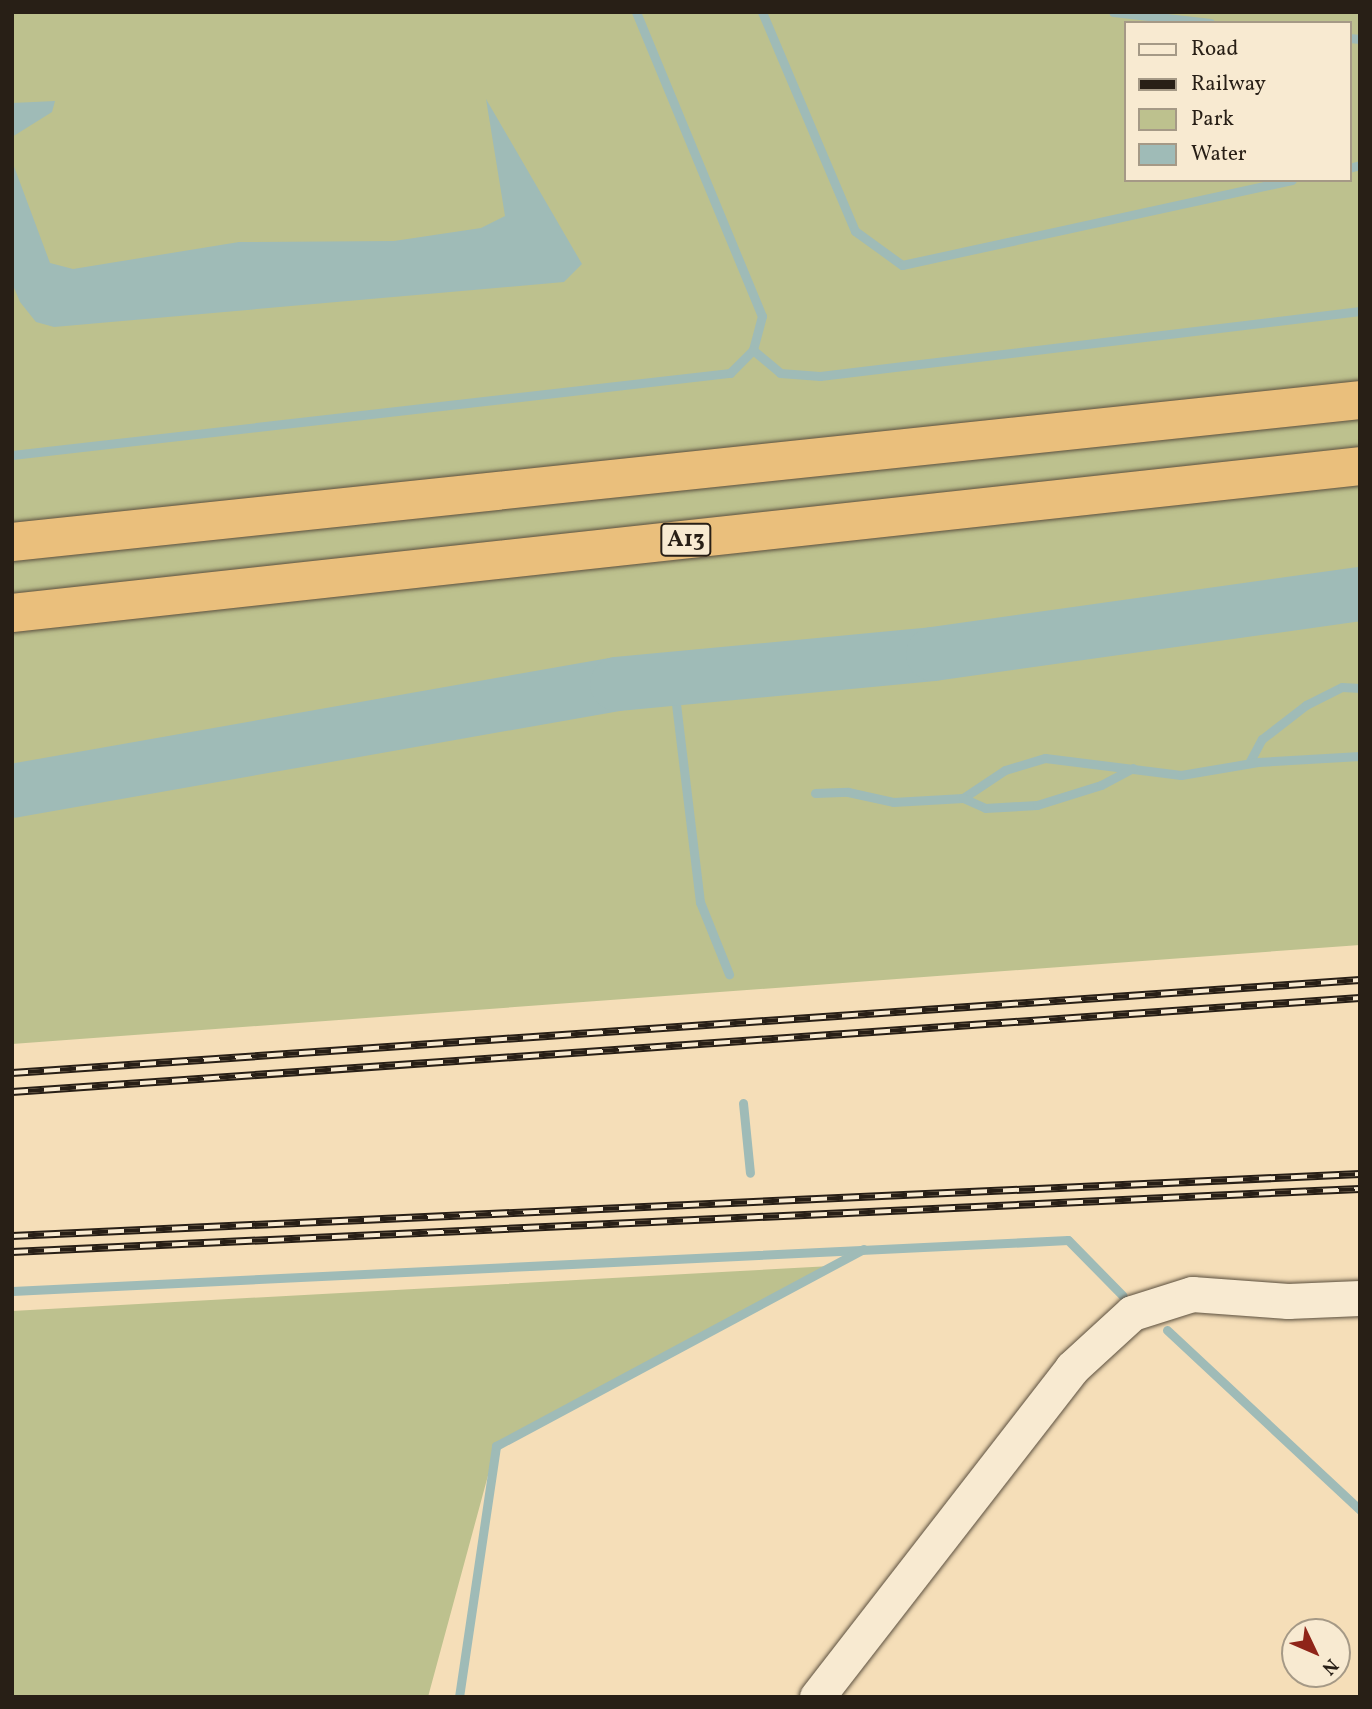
<!DOCTYPE html>
<style>
body{margin:0}
#map{position:relative;width:1372px;height:1709px;overflow:hidden;background:#f5deb8;font-family:Vollkorn,serif}
div>[style]{position:absolute}
[style*='--x']{left:calc(var(--x)*1px);top:calc(var(--y)*1px);width:calc(var(--w)*1px);rotate:calc(var(--a)*1deg)}
.green>*{inset:0;background:#bdc18e}
.water>*{inset:0;background:#9fbbb7}
.stream>*{height:9px;margin:-4.5px;padding:0 4.5px;transform-origin:4.5px;border-radius:4.5px;background:#9fbbb7}
.river>*{height:54px;margin:-27px;padding:0 27px;transform-origin:27px;border-radius:27px;background:#9fbbb7}
.roads{filter:drop-shadow(0 0 2px #5b4f3e) drop-shadow(0 0 2px #5b4f3e)}
.minor>*{height:35px;margin:-17.5px;padding:0 17.5px;transform-origin:17.5px;border-radius:17.5px;background:#f8ead1}
.highway>*{height:38px;margin:-19px;padding:0 19px;transform-origin:19px;border-radius:19px;background:#eabf7c}
.rail>*{height:8px;margin-top:-4px;transform-origin:0;background:repeating-linear-gradient(90deg,#f8ead1 0 16px,#281f16 0 32px);box-sizing:border-box;border-block:2px solid #281f16}
span{translate:-50% -50%;white-space:nowrap;text-align:center;line-height:1.15;-webkit-text-stroke:6px #f8ead1;paint-order:stroke}
.shield-label span{padding:2px 5px;background:#f8ead1;border:2px solid;border-radius:5px;-webkit-text-stroke-width:0}
.shield-label{font-size:23px;color:#281f16;font-weight:700}
.frame{position:absolute;inset:0;border:14px solid #281f16;pointer-events:none}
.legend{position:absolute;left:1124px;top:21px;width:228px;height:161px;box-sizing:border-box;background:#f8ead1;border:2px solid #a59986;margin:0;padding:9px 12px;list-style:none;font-size:21px;color:#281f16}
.legend li{display:flex;align-items:center;gap:14px;height:35px}
.legend b{width:35px;border:2px solid #a59986}
.north{position:absolute;left:1281px;top:1618px;width:70px;height:70px;box-sizing:border-box;background:#f8ead1;border:2px solid #a59986;border-radius:50%;rotate:134deg;font-size:19px;font-weight:700;line-height:28px;text-align:center;color:#281f16}
.north::after{content:'';display:block;margin:auto;width:24px;height:32px;background:#8f2418;clip-path:polygon(50% 0,100% 100%,50% 72%,0 100%)}
</style>
<div id="map">
<div class="green">
<div style="clip-path:polygon(evenodd,12px 12px,1360px 12px,1360px 945px,12px 1044px,12px 12px,1125px 23px,1349px 23px,1349px 180px,1125px 180px,1125px 23px)"></div>
<div style="clip-path:polygon(831px 1266px,496px 1446px,428px 1697px,12px 1697px,12px 1311px)"></div>
</div>
<div class="water">
<div style="clip-path:polygon(486px 99px,582px 264px,564px 282px,54px 327px,36px 322px,20px 302px,12px 283px,12px 161px,50px 263px,73px 269px,239px 242px,394px 241px,481px 228px,505px 216px)"></div>
<div style="clip-path:polygon(55px 101px,52px 112px,12px 137px,12px 103px)"></div>
</div>
<div class="stream">
<div style="--x:636;--y:12;--w:329;--a:67.5"></div>
<div style="--x:762;--y:316;--w:35;--a:105"></div>
<div style="--x:753;--y:350;--w:35;--a:40"></div>
<div style="--x:780;--y:373;--w:40;--a:4.3"></div>
<div style="--x:820;--y:376;--w:544;--a:-6.86"></div>
<div style="--x:762;--y:12;--w:238;--a:67"></div>
<div style="--x:855;--y:231;--w:58;--a:35.9"></div>
<div style="--x:902;--y:265;--w:399;--a:-12.3"></div>
<div style="--x:1113;--y:12;--w:98;--a:6.5"></div>
<div style="--x:1349;--y:38;--w:11;--a:5"></div>
<div style="--x:1349;--y:168;--w:11;--a:-15"></div>
<div style="--x:12;--y:455;--w:723;--a:-6.52"></div>
<div style="--x:730;--y:373;--w:33;--a:-45"></div>
<div style="--x:673;--y:679;--w:225;--a:83.1"></div>
<div style="--x:700;--y:902;--w:78;--a:68.1"></div>
<div style="--x:1249;--y:763;--w:27;--a:-62"></div>
<div style="--x:1262;--y:739;--w:56;--a:-37.7"></div>
<div style="--x:1306;--y:705;--w:40;--a:-26.6"></div>
<div style="--x:1342;--y:687;--w:18;--a:3"></div>
<div style="--x:815;--y:793;--w:33;--a:-2"></div>
<div style="--x:848;--y:792;--w:46;--a:12.5"></div>
<div style="--x:893;--y:802;--w:70;--a:-3.3"></div>
<div style="--x:963;--y:798;--w:50;--a:-33.7"></div>
<div style="--x:1005;--y:770;--w:42;--a:-16.7"></div>
<div style="--x:1045;--y:758;--w:137;--a:7.1"></div>
<div style="--x:1181;--y:775;--w:78;--a:-9.6"></div>
<div style="--x:1258;--y:762;--w:102;--a:-3.4"></div>
<div style="--x:963;--y:798;--w:24;--a:24"></div>
<div style="--x:985;--y:808;--w:52;--a:-3.3"></div>
<div style="--x:1037;--y:805;--w:67;--a:-17.4"></div>
<div style="--x:1101;--y:785;--w:36;--a:-28"></div>
<div style="--x:743;--y:1103;--w:70;--a:84.3"></div>
<div style="--x:12;--y:1291;--w:1057;--a:-2.76"></div>
<div style="--x:1068;--y:1240;--w:78;--a:45.5"></div>
<div style="--x:1167;--y:1330;--w:264;--a:43"></div>
<div style="--x:459;--y:1697;--w:254;--a:-81.6"></div>
<div style="--x:496;--y:1446;--w:417;--a:-28.2"></div>
</div>
<div class="river">
<div style="--x:12;--y:791;--w:614;--a:-10.03"></div>
<div style="--x:617;--y:684;--w:317;--a:-5.4"></div>
<div style="--x:933;--y:654;--w:431;--a:-8"></div>
</div>
<div class="roads">
<div class="minor">
<div style="--x:817;--y:1697;--w:416;--a:-52.2"></div>
<div style="--x:1072;--y:1368;--w:81;--a:-42.5"></div>
<div style="--x:1132;--y:1313;--w:63;--a:-17.6"></div>
<div style="--x:1192;--y:1294;--w:96;--a:4.2"></div>
<div style="--x:1288;--y:1301;--w:72;--a:-2.4"></div>
</div>
<div class="highway">
<div style="--x:12;--y:542;--w:1355;--a:-6.01"></div>
<div style="--x:12;--y:613;--w:1356;--a:-6.22"></div>
</div>
</div>
<div class="rail">
<div style="--x:12;--y:1073;--w:1351;--a:-3.95"></div>
<div style="--x:12;--y:1092;--w:1351;--a:-3.99"></div>
<div style="--x:12;--y:1236;--w:1349;--a:-2.63"></div>
<div style="--x:12;--y:1252;--w:1349;--a:-2.68"></div>
</div>
<div class="shield-label">
<span style="left:686px;top:540px">A13</span>
</div>
<div class="frame"></div>
<ul class="legend">
<li><b style="height:9px;background:#f8ead1"></b>Road</li>
<li><b style="height:9px;background:#281f16"></b>Railway</li>
<li><b style="height:19px;background:#bdc18e"></b>Park</li>
<li><b style="height:19px;background:#9fbbb7"></b>Water</li>
</ul>
<div class="north">N</div>
</div>
